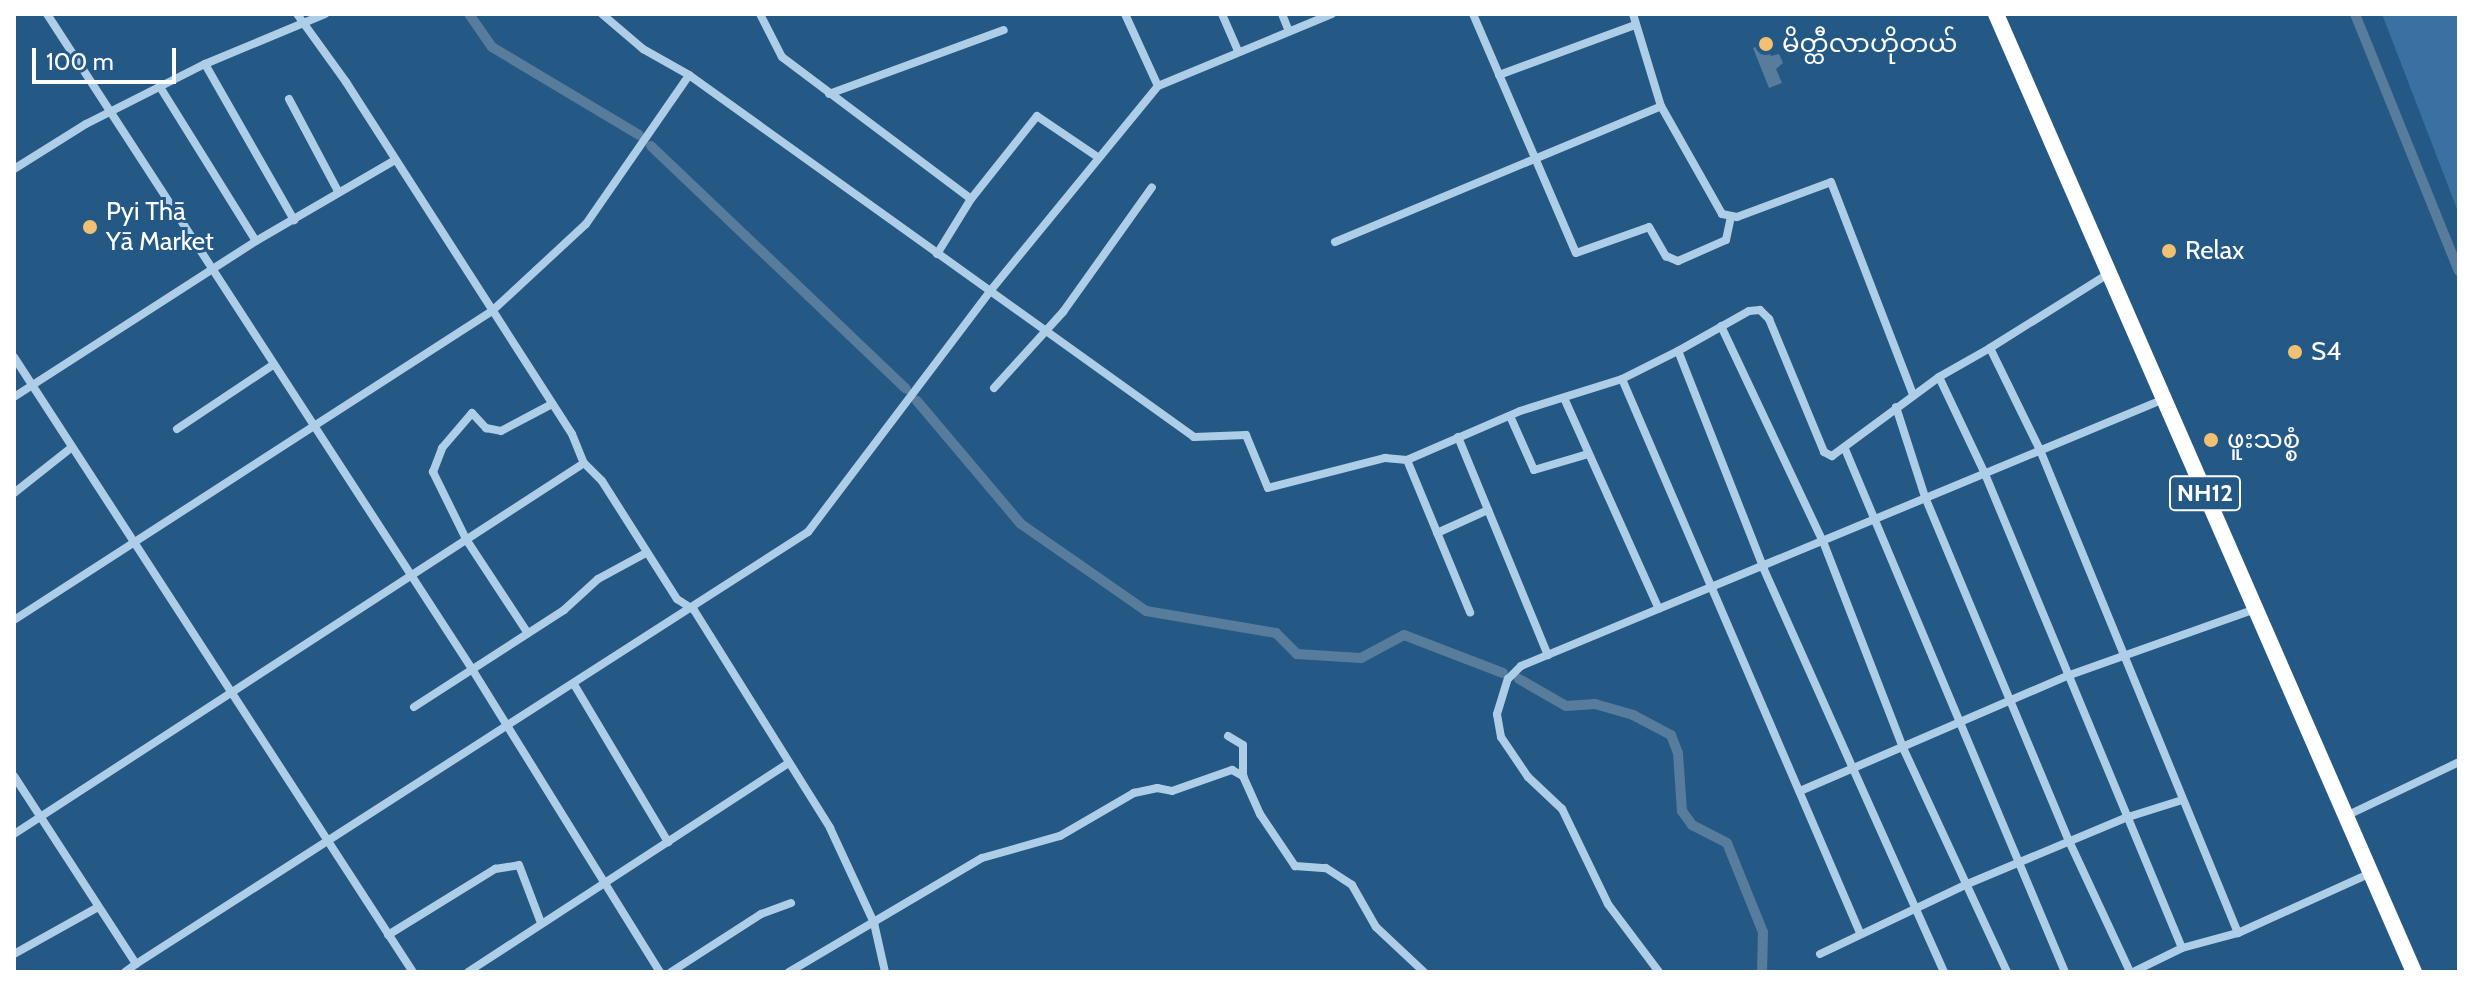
<!DOCTYPE html>
<meta charset="utf-8">
<style>
body{margin:0}
#map{position:relative;width:2473px;height:986px;overflow:hidden;background:#245885;font-family:Cabin,"Noto Sans Myanmar",sans-serif}
div>[style]{position:absolute}
[style*='--x']{left:calc(var(--x)*1px);top:calc(var(--y)*1px);width:calc(var(--w)*1px);rotate:calc(var(--a)*1deg)}
.green>*{inset:0;background:#3972a2}
.water>*{inset:0;background:#587c9b}
.canal>*{height:10px;margin:-5px;padding:0 5px;transform-origin:5px;border-radius:5px;background:#587c9b}
.street>*{height:8px;margin:-4px;padding:0 4px;transform-origin:4px;border-radius:4px;background:#aecee8}
.highway>*{height:16px;margin:-8px;padding:0 8px;transform-origin:8px;border-radius:8px;background:#fff}
.dots>*{width:22px;height:22px;translate:-50% -50%;box-sizing:border-box;border:4px solid #245885;border-radius:50%}
span{translate:-50% -50%;white-space:nowrap;text-align:center;line-height:1.15;-webkit-text-stroke:6px #245885;paint-order:stroke}
.shield-label span{padding:2px 6px;background:#245885;border:2px solid;border-radius:6px;-webkit-text-stroke-width:0}
.shield-label{font-size:24px;color:#fff;font-weight:700}
.poi-label{font-size:26px;color:#fff}
.left{translate:0 -50%;text-align:left}
.frame{position:absolute;inset:0;border:16px solid #fff;pointer-events:none}
.scale{position:absolute;left:32px;top:48px;width:144px;height:36px;box-sizing:border-box;border:4px solid #fff;border-top:0;padding-left:10px;font-size:24px;line-height:28px;white-space:nowrap;color:#fff;-webkit-text-stroke:6px #245885;paint-order:stroke}
</style>
<div id="map">
<div class="green">
<div style="clip-path:polygon(2382px 14px,2459px 14px,2459px 214px)"></div>
</div>
<div class="water">
<div style="clip-path:polygon(1766px 42px,1771px 56px,1779px 54px,1783px 63px,1776px 69px,1782px 83px,1769px 88px,1753px 48px)"></div>
</div>
<div class="canal">
<div style="--x:469;--y:14;--w:40;--a:55.1"></div>
<div style="--x:492;--y:47;--w:171;--a:30.9"></div>
<div style="--x:2355;--y:14;--w:277;--a:68"></div>
<div style="--x:651;--y:146;--w:352;--a:43.6"></div>
<div style="--x:917;--y:401;--w:161;--a:49.8"></div>
<div style="--x:1021;--y:524;--w:152;--a:34.8"></div>
<div style="--x:1146;--y:611;--w:132;--a:9.6"></div>
<div style="--x:1276;--y:633;--w:30;--a:45"></div>
<div style="--x:1297;--y:654;--w:64;--a:3.6"></div>
<div style="--x:1361;--y:658;--w:49;--a:-28.1"></div>
<div style="--x:1404;--y:635;--w:106;--a:21"></div>
<div style="--x:1519;--y:679;--w:54;--a:29.9"></div>
<div style="--x:1566;--y:706;--w:29;--a:-4"></div>
<div style="--x:1595;--y:704;--w:40;--a:16"></div>
<div style="--x:1633;--y:715;--w:43;--a:27.8"></div>
<div style="--x:1671;--y:735;--w:19;--a:69"></div>
<div style="--x:1678;--y:753;--w:58;--a:86.1"></div>
<div style="--x:1682;--y:811;--w:17;--a:54"></div>
<div style="--x:1692;--y:825;--w:39;--a:27"></div>
<div style="--x:1727;--y:843;--w:96;--a:68"></div>
<div style="--x:1763;--y:932;--w:40;--a:91.4"></div>
</div>
<div class="street">
<div style="--x:47;--y:14;--w:781;--a:57.02"></div>
<div style="--x:472;--y:669;--w:357;--a:58.2"></div>
<div style="--x:297;--y:14;--w:84;--a:54.2"></div>
<div style="--x:346;--y:82;--w:418;--a:57.3"></div>
<div style="--x:572;--y:434;--w:31;--a:68"></div>
<div style="--x:584;--y:463;--w:25;--a:45"></div>
<div style="--x:602;--y:481;--w:140;--a:57.6"></div>
<div style="--x:677;--y:599;--w:20;--a:33"></div>
<div style="--x:694;--y:610;--w:257;--a:58"></div>
<div style="--x:830;--y:828;--w:105;--a:65.1"></div>
<div style="--x:874;--y:923;--w:50;--a:77.3"></div>
<div style="--x:602;--y:14;--w:54;--a:40.5"></div>
<div style="--x:643;--y:49;--w:53;--a:29.5"></div>
<div style="--x:689;--y:75;--w:621;--a:35.63"></div>
<div style="--x:1194;--y:437;--w:52;--a:-2.2"></div>
<div style="--x:1246;--y:435;--w:57;--a:67.5"></div>
<div style="--x:1268;--y:488;--w:121;--a:-14.4"></div>
<div style="--x:1385;--y:458;--w:22;--a:5"></div>
<div style="--x:1407;--y:460;--w:123;--a:-23.4"></div>
<div style="--x:1520;--y:411;--w:107;--a:-17.4"></div>
<div style="--x:1622;--y:379;--w:63;--a:-26.6"></div>
<div style="--x:760;--y:14;--w:48;--a:62.9"></div>
<div style="--x:782;--y:57;--w:236;--a:36.9"></div>
<div style="--x:1125;--y:14;--w:79;--a:65.4"></div>
<div style="--x:1222;--y:14;--w:40;--a:66.6"></div>
<div style="--x:1282;--y:14;--w:18;--a:68"></div>
<div style="--x:1473;--y:14;--w:260;--a:66.7"></div>
<div style="--x:1576;--y:253;--w:77;--a:-19.6"></div>
<div style="--x:1649;--y:227;--w:34;--a:60"></div>
<div style="--x:1666;--y:256;--w:13;--a:23"></div>
<div style="--x:1678;--y:261;--w:52;--a:-23.6"></div>
<div style="--x:1726;--y:240;--w:24;--a:-78"></div>
<div style="--x:1633;--y:14;--w:96;--a:73.1"></div>
<div style="--x:1661;--y:106;--w:124;--a:60.5"></div>
<div style="--x:1722;--y:214;--w:15;--a:11"></div>
<div style="--x:1737;--y:217;--w:100;--a:-20.4"></div>
<div style="--x:1831;--y:182;--w:227;--a:68.9"></div>
<div style="--x:205;--y:64;--w:180;--a:60.3"></div>
<div style="--x:1499;--y:75;--w:145;--a:-20.2"></div>
<div style="--x:160;--y:87;--w:181;--a:58.1"></div>
<div style="--x:829;--y:94;--w:186;--a:-20.1"></div>
<div style="--x:289;--y:99;--w:104;--a:62"></div>
<div style="--x:14;--y:169;--w:85;--a:-32"></div>
<div style="--x:86;--y:124;--w:133;--a:-26.8"></div>
<div style="--x:205;--y:64;--w:130;--a:-22.6"></div>
<div style="--x:1335;--y:242;--w:353;--a:-22.6"></div>
<div style="--x:937;--y:254;--w:65;--a:-58.3"></div>
<div style="--x:971;--y:199;--w:106;--a:-51.5"></div>
<div style="--x:1037;--y:116;--w:71;--a:34.1"></div>
<div style="--x:1721;--y:326;--w:241;--a:64.7"></div>
<div style="--x:1824;--y:544;--w:221;--a:68.8"></div>
<div style="--x:1904;--y:750;--w:245;--a:65.1"></div>
<div style="--x:1990;--y:348;--w:139;--a:-32.1"></div>
<div style="--x:14;--y:357;--w:733;--a:57.03"></div>
<div style="--x:1939;--y:377;--w:59;--a:-29.6"></div>
<div style="--x:1990;--y:348;--w:114;--a:63.9"></div>
<div style="--x:2040;--y:450;--w:522;--a:67.71"></div>
<div style="--x:1622;--y:379;--w:603;--a:66.75"></div>
<div style="--x:994;--y:388;--w:103;--a:-47.8"></div>
<div style="--x:1063;--y:312;--w:153;--a:-54.5"></div>
<div style="--x:14;--y:397;--w:288;--a:-32.8"></div>
<div style="--x:256;--y:241;--w:161;--a:-30.2"></div>
<div style="--x:1564;--y:398;--w:231;--a:65.8"></div>
<div style="--x:1896;--y:407;--w:95;--a:72.1"></div>
<div style="--x:1925;--y:497;--w:373;--a:67.3"></div>
<div style="--x:2069;--y:841;--w:145;--a:65"></div>
<div style="--x:1510;--y:416;--w:59;--a:66"></div>
<div style="--x:1534;--y:470;--w:56;--a:-16.5"></div>
<div style="--x:177;--y:429;--w:115;--a:-33.7"></div>
<div style="--x:1458;--y:437;--w:236;--a:67.6"></div>
<div style="--x:1845;--y:449;--w:567;--a:67.19"></div>
<div style="--x:1407;--y:460;--w:165;--a:67.5"></div>
<div style="--x:14;--y:493;--w:74;--a:-38.4"></div>
<div style="--x:1437;--y:533;--w:56;--a:-24.3"></div>
<div style="--x:14;--y:620;--w:569;--a:-32.88"></div>
<div style="--x:492;--y:311;--w:128;--a:-42.8"></div>
<div style="--x:586;--y:224;--w:181;--a:-55.3"></div>
<div style="--x:527;--y:632;--w:111;--a:-123.3"></div>
<div style="--x:466;--y:539;--w:75;--a:-116.2"></div>
<div style="--x:433;--y:472;--w:26;--a:-69"></div>
<div style="--x:442;--y:448;--w:46;--a:-49.4"></div>
<div style="--x:472;--y:413;--w:21;--a:47"></div>
<div style="--x:486;--y:428;--w:15;--a:11"></div>
<div style="--x:501;--y:431;--w:58;--a:-27.9"></div>
<div style="--x:575;--y:686;--w:182;--a:59.2"></div>
<div style="--x:414;--y:707;--w:179;--a:-32.9"></div>
<div style="--x:564;--y:610;--w:46;--a:-42.4"></div>
<div style="--x:598;--y:579;--w:55;--a:-28.4"></div>
<div style="--x:1228;--y:736;--w:17;--a:31"></div>
<div style="--x:1243;--y:745;--w:31;--a:90"></div>
<div style="--x:1243;--y:776;--w:42;--a:65.9"></div>
<div style="--x:1260;--y:814;--w:63;--a:56.1"></div>
<div style="--x:1295;--y:866;--w:31;--a:4"></div>
<div style="--x:1326;--y:868;--w:31;--a:33"></div>
<div style="--x:1352;--y:885;--w:48;--a:60.3"></div>
<div style="--x:1376;--y:927;--w:66;--a:43.2"></div>
<div style="--x:14;--y:776;--w:224;--a:57"></div>
<div style="--x:136;--y:964;--w:799;--a:-32.74"></div>
<div style="--x:808;--y:532;--w:303;--a:-52.9"></div>
<div style="--x:991;--y:290;--w:264;--a:-50.7"></div>
<div style="--x:1158;--y:86;--w:188;--a:-22.5"></div>
<div style="--x:1800;--y:791;--w:291;--a:-23.3"></div>
<div style="--x:2067;--y:676;--w:200;--a:-19.6"></div>
<div style="--x:2346;--y:816;--w:125;--a:-25.5"></div>
<div style="--x:14;--y:834;--w:680;--a:-33.06"></div>
<div style="--x:388;--y:935;--w:126;--a:-31.7"></div>
<div style="--x:495;--y:869;--w:24;--a:-9"></div>
<div style="--x:519;--y:865;--w:62;--a:69.2"></div>
<div style="--x:14;--y:954;--w:96;--a:-29.2"></div>
<div style="--x:1820;--y:954;--w:161;--a:-25.4"></div>
<div style="--x:1965;--y:885;--w:173;--a:-22.7"></div>
<div style="--x:2125;--y:818;--w:60;--a:-17.5"></div>
<div style="--x:125;--y:972;--w:14;--a:-36"></div>
<div style="--x:468;--y:972;--w:383;--a:-33.1"></div>
<div style="--x:671;--y:972;--w:107;--a:-32.8"></div>
<div style="--x:761;--y:914;--w:32;--a:-20"></div>
<div style="--x:789;--y:972;--w:224;--a:-30.6"></div>
<div style="--x:982;--y:858;--w:81;--a:-15.8"></div>
<div style="--x:1060;--y:836;--w:86;--a:-30.2"></div>
<div style="--x:1134;--y:793;--w:24;--a:-12"></div>
<div style="--x:1157;--y:788;--w:15;--a:11"></div>
<div style="--x:1172;--y:791;--w:64;--a:-19.3"></div>
<div style="--x:1232;--y:770;--w:13;--a:29"></div>
<div style="--x:1659;--y:972;--w:85;--a:-126.9"></div>
<div style="--x:1608;--y:904;--w:106;--a:-115.8"></div>
<div style="--x:1562;--y:809;--w:47;--a:-136.7"></div>
<div style="--x:1528;--y:777;--w:48;--a:-124"></div>
<div style="--x:1501;--y:737;--w:23;--a:-100"></div>
<div style="--x:1497;--y:714;--w:37;--a:-73"></div>
<div style="--x:1508;--y:679;--w:18;--a:-45"></div>
<div style="--x:1521;--y:666;--w:696;--a:-22.55"></div>
<div style="--x:1944;--y:972;--w:441;--a:-114.1"></div>
<div style="--x:1764;--y:569;--w:234;--a:-111.5"></div>
<div style="--x:1678;--y:351;--w:81;--a:-29.4"></div>
<div style="--x:1749;--y:311;--w:11;--a:-5"></div>
<div style="--x:1760;--y:310;--w:13;--a:45"></div>
<div style="--x:1769;--y:319;--w:144;--a:67.5"></div>
<div style="--x:1824;--y:452;--w:9;--a:27"></div>
<div style="--x:1832;--y:456;--w:133;--a:-36.4"></div>
<div style="--x:1939;--y:377;--w:107;--a:64.6"></div>
<div style="--x:1985;--y:474;--w:513;--a:67.43"></div>
<div style="--x:2133;--y:972;--w:55;--a:-26.1"></div>
<div style="--x:2182;--y:948;--w:58;--a:-15"></div>
<div style="--x:2238;--y:933;--w:146;--a:-24.3"></div>
</div>
<div class="highway">
<div style="--x:1996;--y:14;--w:1045;--a:66.43"></div>
</div>
<div class="dots">
<div style="left:1766px;top:44px;background:#f2c072"></div>
<div style="left:90px;top:227px;background:#f2c072"></div>
<div style="left:2169px;top:251px;background:#f2c072"></div>
<div style="left:2295px;top:352px;background:#f2c072"></div>
<div style="left:2211px;top:440px;background:#f2c072"></div>
</div>
<div class="shield-label">
<span style="left:2205px;top:493px">NH12</span>
</div>
<div class="poi-label">
<span class="left" style="left:1782px;top:44px">မိတ္ထီလာဟိုတယ်</span>
<span class="left" style="left:106px;top:227px">Pyi Thā<br>Yā Market</span>
<span class="left" style="left:2185px;top:251px">Relax</span>
<span class="left" style="left:2311px;top:352px">S4</span>
<span class="left" style="left:2227px;top:440px">ဖူးသစ္စံ</span>
</div>
<div class="frame"></div>
<div class="scale">100 m</div>
</div>
